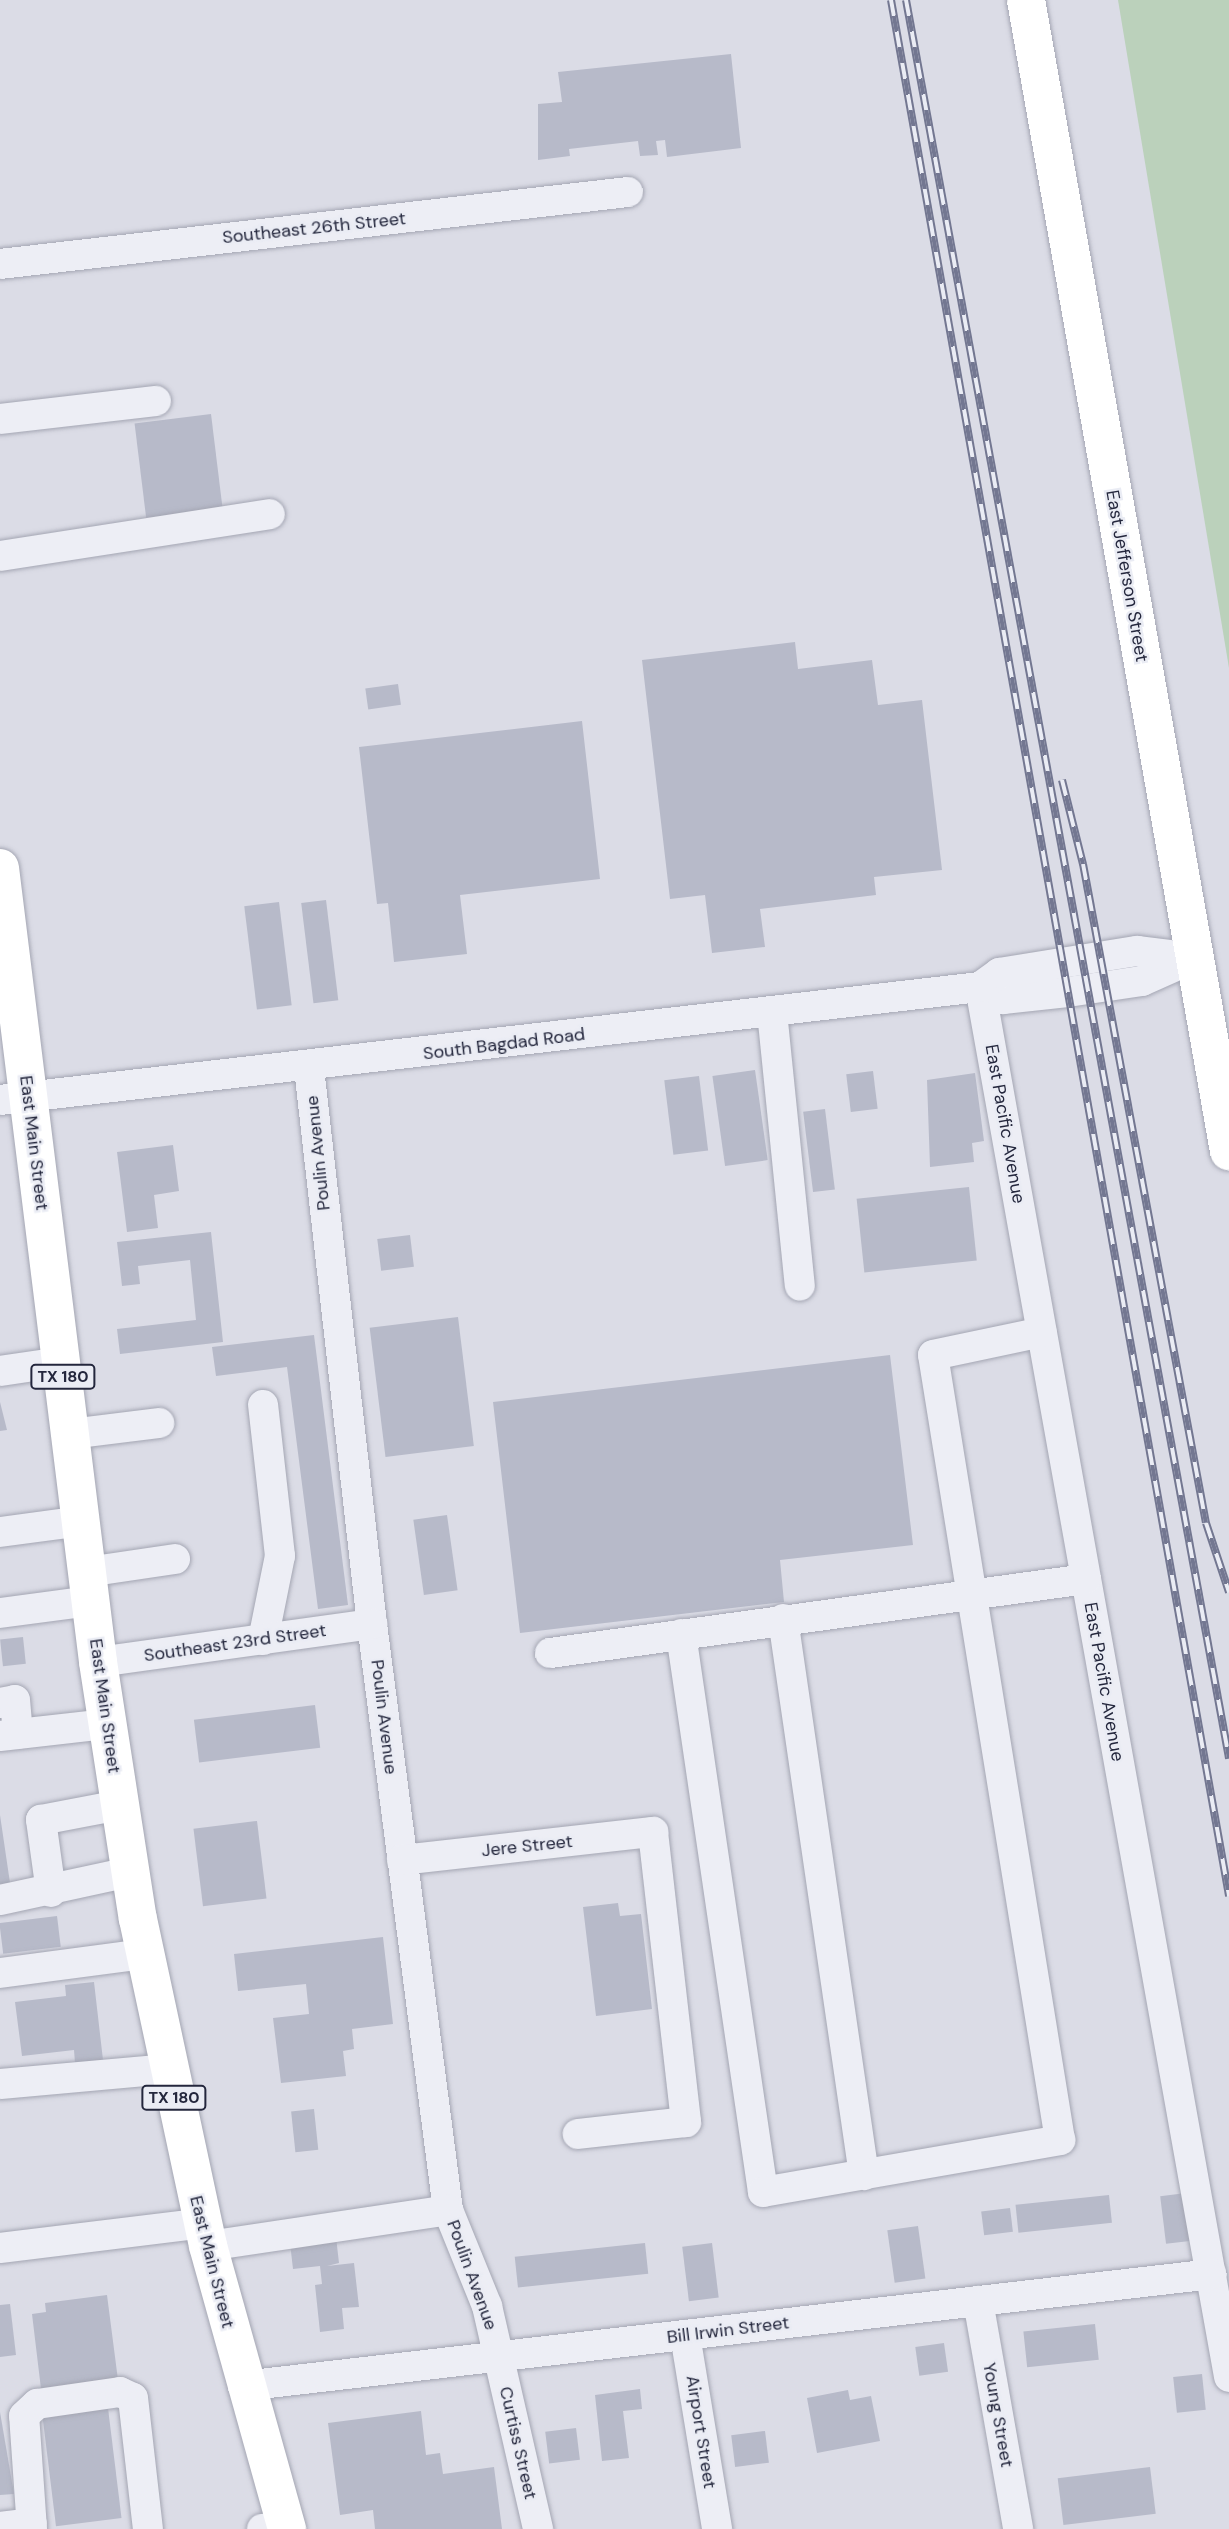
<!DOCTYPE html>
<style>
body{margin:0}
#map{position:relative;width:1229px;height:2529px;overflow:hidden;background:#dbdce6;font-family:"DM Sans",sans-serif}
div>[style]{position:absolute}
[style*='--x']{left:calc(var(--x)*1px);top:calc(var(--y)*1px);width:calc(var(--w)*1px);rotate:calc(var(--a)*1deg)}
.green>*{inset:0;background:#bbd1bb}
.building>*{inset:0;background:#b7bac9;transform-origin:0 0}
.roads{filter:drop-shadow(0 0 2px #a4a6b3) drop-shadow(0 0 2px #a4a6b3)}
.minor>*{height:30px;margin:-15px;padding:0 15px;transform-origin:15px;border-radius:15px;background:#edeef5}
.major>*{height:38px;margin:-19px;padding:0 19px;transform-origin:19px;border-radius:19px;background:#fff}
.rail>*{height:8px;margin-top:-4px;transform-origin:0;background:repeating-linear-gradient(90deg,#eaecf4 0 16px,#737791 0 32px);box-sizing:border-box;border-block:2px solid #737791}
span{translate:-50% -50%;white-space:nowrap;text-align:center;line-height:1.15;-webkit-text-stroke:5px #eaecf4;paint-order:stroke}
.shield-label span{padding:2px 5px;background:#eaecf4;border:2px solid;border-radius:5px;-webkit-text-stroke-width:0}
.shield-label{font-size:16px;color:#24273d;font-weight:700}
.street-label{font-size:18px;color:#24273d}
</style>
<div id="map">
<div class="green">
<div style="clip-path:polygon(1118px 0,1229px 0,1229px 668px)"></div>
</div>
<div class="building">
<div style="clip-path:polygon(731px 54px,741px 148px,667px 157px,665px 140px,656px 141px,658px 155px,640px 156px,638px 141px,569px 149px,570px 156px,538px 160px,538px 104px,562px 102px,558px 72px)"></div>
<div style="left:211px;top:414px;width:95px;height:77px;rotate:83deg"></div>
<div style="clip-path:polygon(795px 642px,798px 669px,872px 660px,878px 705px,922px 700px,942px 870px,874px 877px,876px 895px,760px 909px,765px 947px,712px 953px,705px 895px,670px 899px,642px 660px)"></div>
<div style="left:398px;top:684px;width:21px;height:33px;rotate:82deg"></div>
<div style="clip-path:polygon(582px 721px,600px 879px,460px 895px,467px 954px,394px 962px,388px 903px,377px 904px,359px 747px)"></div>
<div style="left:326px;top:900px;width:101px;height:25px;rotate:83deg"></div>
<div style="left:279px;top:902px;width:104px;height:35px;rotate:83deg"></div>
<div style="left:755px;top:1070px;width:91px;height:43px;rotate:82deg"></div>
<div style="left:873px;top:1071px;width:38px;height:27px;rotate:83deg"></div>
<div style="clip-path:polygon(975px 1073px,984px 1141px,972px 1143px,974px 1162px,930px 1167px,927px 1080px)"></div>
<div style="left:699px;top:1076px;width:75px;height:35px;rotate:83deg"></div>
<div style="left:825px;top:1109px;width:81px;height:22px;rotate:83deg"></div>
<div style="clip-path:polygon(173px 1145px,179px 1191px,154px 1195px,158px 1228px,127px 1232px,117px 1152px)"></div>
<div style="left:969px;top:1187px;width:74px;height:113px;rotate:84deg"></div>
<div style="clip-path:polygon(211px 1232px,223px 1342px,120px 1354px,117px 1329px,196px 1320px,190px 1260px,138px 1266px,140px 1284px,122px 1286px,117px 1242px)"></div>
<div style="left:410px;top:1235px;width:32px;height:33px;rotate:83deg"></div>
<div style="left:458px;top:1317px;width:130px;height:89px;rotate:83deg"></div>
<div style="clip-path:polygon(314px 1335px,348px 1605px,318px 1609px,287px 1367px,216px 1376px,212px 1347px)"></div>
<div style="clip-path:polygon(890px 1355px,913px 1545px,780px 1560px,784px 1602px,520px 1633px,493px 1402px)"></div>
<div style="clip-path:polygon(0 1402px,7px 1430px,0 1431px)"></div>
<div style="left:447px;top:1515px;width:76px;height:34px;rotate:82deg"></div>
<div style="left:23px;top:1637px;width:27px;height:23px;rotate:84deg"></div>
<div style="left:315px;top:1705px;width:43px;height:122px;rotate:83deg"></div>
<div style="clip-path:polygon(0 1815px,10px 1883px,0 1884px)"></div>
<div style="left:257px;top:1821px;width:78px;height:64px;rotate:83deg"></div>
<div style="clip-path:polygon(618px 1903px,620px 1916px,641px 1914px,652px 2009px,596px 2016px,583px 1907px)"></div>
<div style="left:57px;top:1916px;width:31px;height:58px;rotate:83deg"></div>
<div style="clip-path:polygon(383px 1937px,393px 2024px,352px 2029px,354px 2049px,343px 2051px,346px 2076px,281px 2083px,273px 2018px,309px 2014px,306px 1984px,238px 1991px,234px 1954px)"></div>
<div style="clip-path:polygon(94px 1982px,103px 2060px,75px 2063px,74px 2050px,22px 2056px,15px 2002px,66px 1996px,65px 1985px)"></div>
<div style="left:314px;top:2109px;width:41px;height:23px;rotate:84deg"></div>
<div style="left:1186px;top:2193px;width:48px;height:26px;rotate:83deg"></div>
<div style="left:1109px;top:2195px;width:28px;height:94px;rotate:84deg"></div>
<div style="left:1010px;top:2208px;width:24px;height:29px;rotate:83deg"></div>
<div style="left:918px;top:2226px;width:53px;height:31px;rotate:82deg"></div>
<div style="clip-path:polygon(336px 2237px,339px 2263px,327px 2266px,354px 2263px,359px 2307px,342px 2308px,344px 2329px,320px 2332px,315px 2285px,322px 2284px,320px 2266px,293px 2269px,290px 2243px)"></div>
<div style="left:645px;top:2243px;width:31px;height:131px;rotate:84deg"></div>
<div style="left:712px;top:2243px;width:55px;height:30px;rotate:83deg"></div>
<div style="clip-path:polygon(107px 2295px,118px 2380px,41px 2389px,32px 2314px,46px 2312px,45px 2303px)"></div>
<div style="clip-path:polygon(10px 2304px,16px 2355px,0 2357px,0 2305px)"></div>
<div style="left:1095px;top:2324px;width:36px;height:72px;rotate:84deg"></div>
<div style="left:944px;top:2343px;width:29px;height:29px;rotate:82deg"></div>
<div style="left:1202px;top:2374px;width:36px;height:29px;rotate:84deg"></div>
<div style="clip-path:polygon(640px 2389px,642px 2409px,623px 2411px,629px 2458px,602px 2461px,595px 2395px)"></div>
<div style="clip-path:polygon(848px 2390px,850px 2400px,871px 2396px,880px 2441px,817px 2453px,807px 2398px)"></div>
<div style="left:107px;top:2400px;width:119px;height:66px;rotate:83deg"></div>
<div style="clip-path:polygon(421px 2411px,426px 2455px,440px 2453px,443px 2474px,494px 2467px,502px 2529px,375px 2529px,373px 2510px,340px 2515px,328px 2423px)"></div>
<div style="clip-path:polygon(0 2412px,14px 2494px,0 2495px)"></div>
<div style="left:576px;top:2428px;width:32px;height:31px;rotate:83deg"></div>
<div style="left:765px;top:2431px;width:32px;height:34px;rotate:83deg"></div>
<div style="left:1150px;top:2467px;width:47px;height:93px;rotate:83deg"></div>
</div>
<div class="roads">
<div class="minor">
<div style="--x:0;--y:264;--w:632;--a:-6.54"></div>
<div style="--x:0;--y:419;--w:157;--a:-6.6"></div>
<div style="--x:0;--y:556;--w:273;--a:-8.8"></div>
<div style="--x:980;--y:987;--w:1412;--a:79.84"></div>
<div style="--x:980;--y:987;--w:26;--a:28"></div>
<div style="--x:1003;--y:999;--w:65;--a:-6.1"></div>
<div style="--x:1068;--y:992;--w:75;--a:-8.5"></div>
<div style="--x:1142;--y:981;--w:57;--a:-23.9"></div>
<div style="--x:772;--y:1012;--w:275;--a:84.2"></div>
<div style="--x:309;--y:1068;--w:560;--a:83.54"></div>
<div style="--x:372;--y:1624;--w:591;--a:82.61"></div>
<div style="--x:448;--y:2210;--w:104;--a:67.9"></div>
<div style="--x:487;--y:2306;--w:229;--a:77.1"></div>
<div style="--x:0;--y:1100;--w:986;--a:-6.58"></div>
<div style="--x:980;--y:987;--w:24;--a:-36"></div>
<div style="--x:999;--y:973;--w:140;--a:-9.1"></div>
<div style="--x:1137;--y:951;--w:57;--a:7"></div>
<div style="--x:0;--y:1371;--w:62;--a:-8.4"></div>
<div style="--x:70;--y:1434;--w:90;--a:-7"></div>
<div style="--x:0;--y:1532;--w:82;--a:-7.7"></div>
<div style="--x:87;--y:1572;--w:89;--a:-8.4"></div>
<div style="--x:0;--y:1613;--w:92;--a:-7.5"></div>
<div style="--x:783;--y:1619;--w:562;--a:81.71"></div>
<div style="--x:681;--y:1634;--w:564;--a:81.64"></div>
<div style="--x:763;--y:2192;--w:302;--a:-9.9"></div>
<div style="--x:1060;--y:2140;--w:795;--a:-99.19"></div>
<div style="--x:933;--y:1355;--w:111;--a:-11.9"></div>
<div style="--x:263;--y:1640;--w:86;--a:-78.6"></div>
<div style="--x:280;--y:1556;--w:152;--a:-96.4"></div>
<div style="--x:550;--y:1653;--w:541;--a:-7.86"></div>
<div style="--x:98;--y:1662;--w:277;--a:-7.9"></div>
<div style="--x:0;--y:1703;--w:15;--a:-11"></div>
<div style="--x:15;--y:1700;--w:34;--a:85"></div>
<div style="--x:0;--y:1736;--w:108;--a:-6.4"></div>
<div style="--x:402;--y:1860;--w:253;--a:-6.4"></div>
<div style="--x:653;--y:1832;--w:292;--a:83.5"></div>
<div style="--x:686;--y:2122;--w:109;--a:173.7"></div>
<div style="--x:51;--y:1892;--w:73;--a:-97.9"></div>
<div style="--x:41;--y:1820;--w:80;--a:-10.8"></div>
<div style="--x:0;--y:1900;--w:133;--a:-12.2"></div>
<div style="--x:0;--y:1973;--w:146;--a:-7.5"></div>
<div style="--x:0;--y:2084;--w:169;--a:-5.1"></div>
<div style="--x:208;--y:2246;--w:243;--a:-8.5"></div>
<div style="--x:0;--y:2248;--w:205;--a:-7"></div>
<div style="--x:978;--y:2301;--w:231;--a:80"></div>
<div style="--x:685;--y:2335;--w:197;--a:80.6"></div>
<div style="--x:243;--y:2386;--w:975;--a:-6.59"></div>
<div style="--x:0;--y:2527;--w:32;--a:-7"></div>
<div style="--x:32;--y:2529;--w:113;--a:-94"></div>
<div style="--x:24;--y:2416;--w:18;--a:-43"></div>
<div style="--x:37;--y:2404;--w:84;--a:-8.2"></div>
<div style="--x:120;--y:2392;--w:14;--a:25"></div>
<div style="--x:133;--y:2398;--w:132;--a:83.5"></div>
<div style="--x:262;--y:2529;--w:24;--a:-7"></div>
</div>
<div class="major">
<div style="--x:1026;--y:0;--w:1169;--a:80"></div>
<div style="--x:0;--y:868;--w:800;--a:82.96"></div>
<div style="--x:98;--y:1662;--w:260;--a:81.2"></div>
<div style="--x:138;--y:1919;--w:334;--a:77.9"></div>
<div style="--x:208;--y:2246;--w:294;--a:74.4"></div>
</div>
</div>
<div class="rail">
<div style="--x:891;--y:0;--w:1926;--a:79.89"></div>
<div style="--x:906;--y:0;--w:1788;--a:79.59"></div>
<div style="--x:1062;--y:780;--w:87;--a:76"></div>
<div style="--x:1083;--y:864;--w:670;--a:79.43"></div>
<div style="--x:1206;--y:1523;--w:73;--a:71.6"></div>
</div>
<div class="shield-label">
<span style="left:63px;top:1377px">TX 180</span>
<span style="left:174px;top:2098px">TX 180</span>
</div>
<div class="street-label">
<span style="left:314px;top:228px;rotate:-6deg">Southeast 26th Street</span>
<span style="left:1127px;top:576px;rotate:80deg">East Jefferson Street</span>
<span style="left:504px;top:1044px;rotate:-7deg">South Bagdad Road</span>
<span style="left:1005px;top:1124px;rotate:80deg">East Pacific Avenue</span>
<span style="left:34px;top:1143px;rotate:83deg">East Main Street</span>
<span style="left:318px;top:1153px;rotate:-96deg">Poulin Avenue</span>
<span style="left:235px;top:1643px;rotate:-8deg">Southeast 23rd Street</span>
<span style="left:1104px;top:1682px;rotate:80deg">East Pacific Avenue</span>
<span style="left:105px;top:1706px;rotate:82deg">East Main Street</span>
<span style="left:384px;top:1717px;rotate:83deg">Poulin Avenue</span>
<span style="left:527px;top:1846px;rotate:-6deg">Jere Street</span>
<span style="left:212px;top:2262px;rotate:76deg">East Main Street</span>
<span style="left:472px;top:2275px;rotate:70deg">Poulin Avenue</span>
<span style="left:728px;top:2330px;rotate:-7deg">Bill Irwin Street</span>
<span style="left:998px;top:2415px;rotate:80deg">Young Street</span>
<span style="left:701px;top:2432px;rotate:81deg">Airport Street</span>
<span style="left:518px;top:2443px;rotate:77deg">Curtiss Street</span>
</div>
</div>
